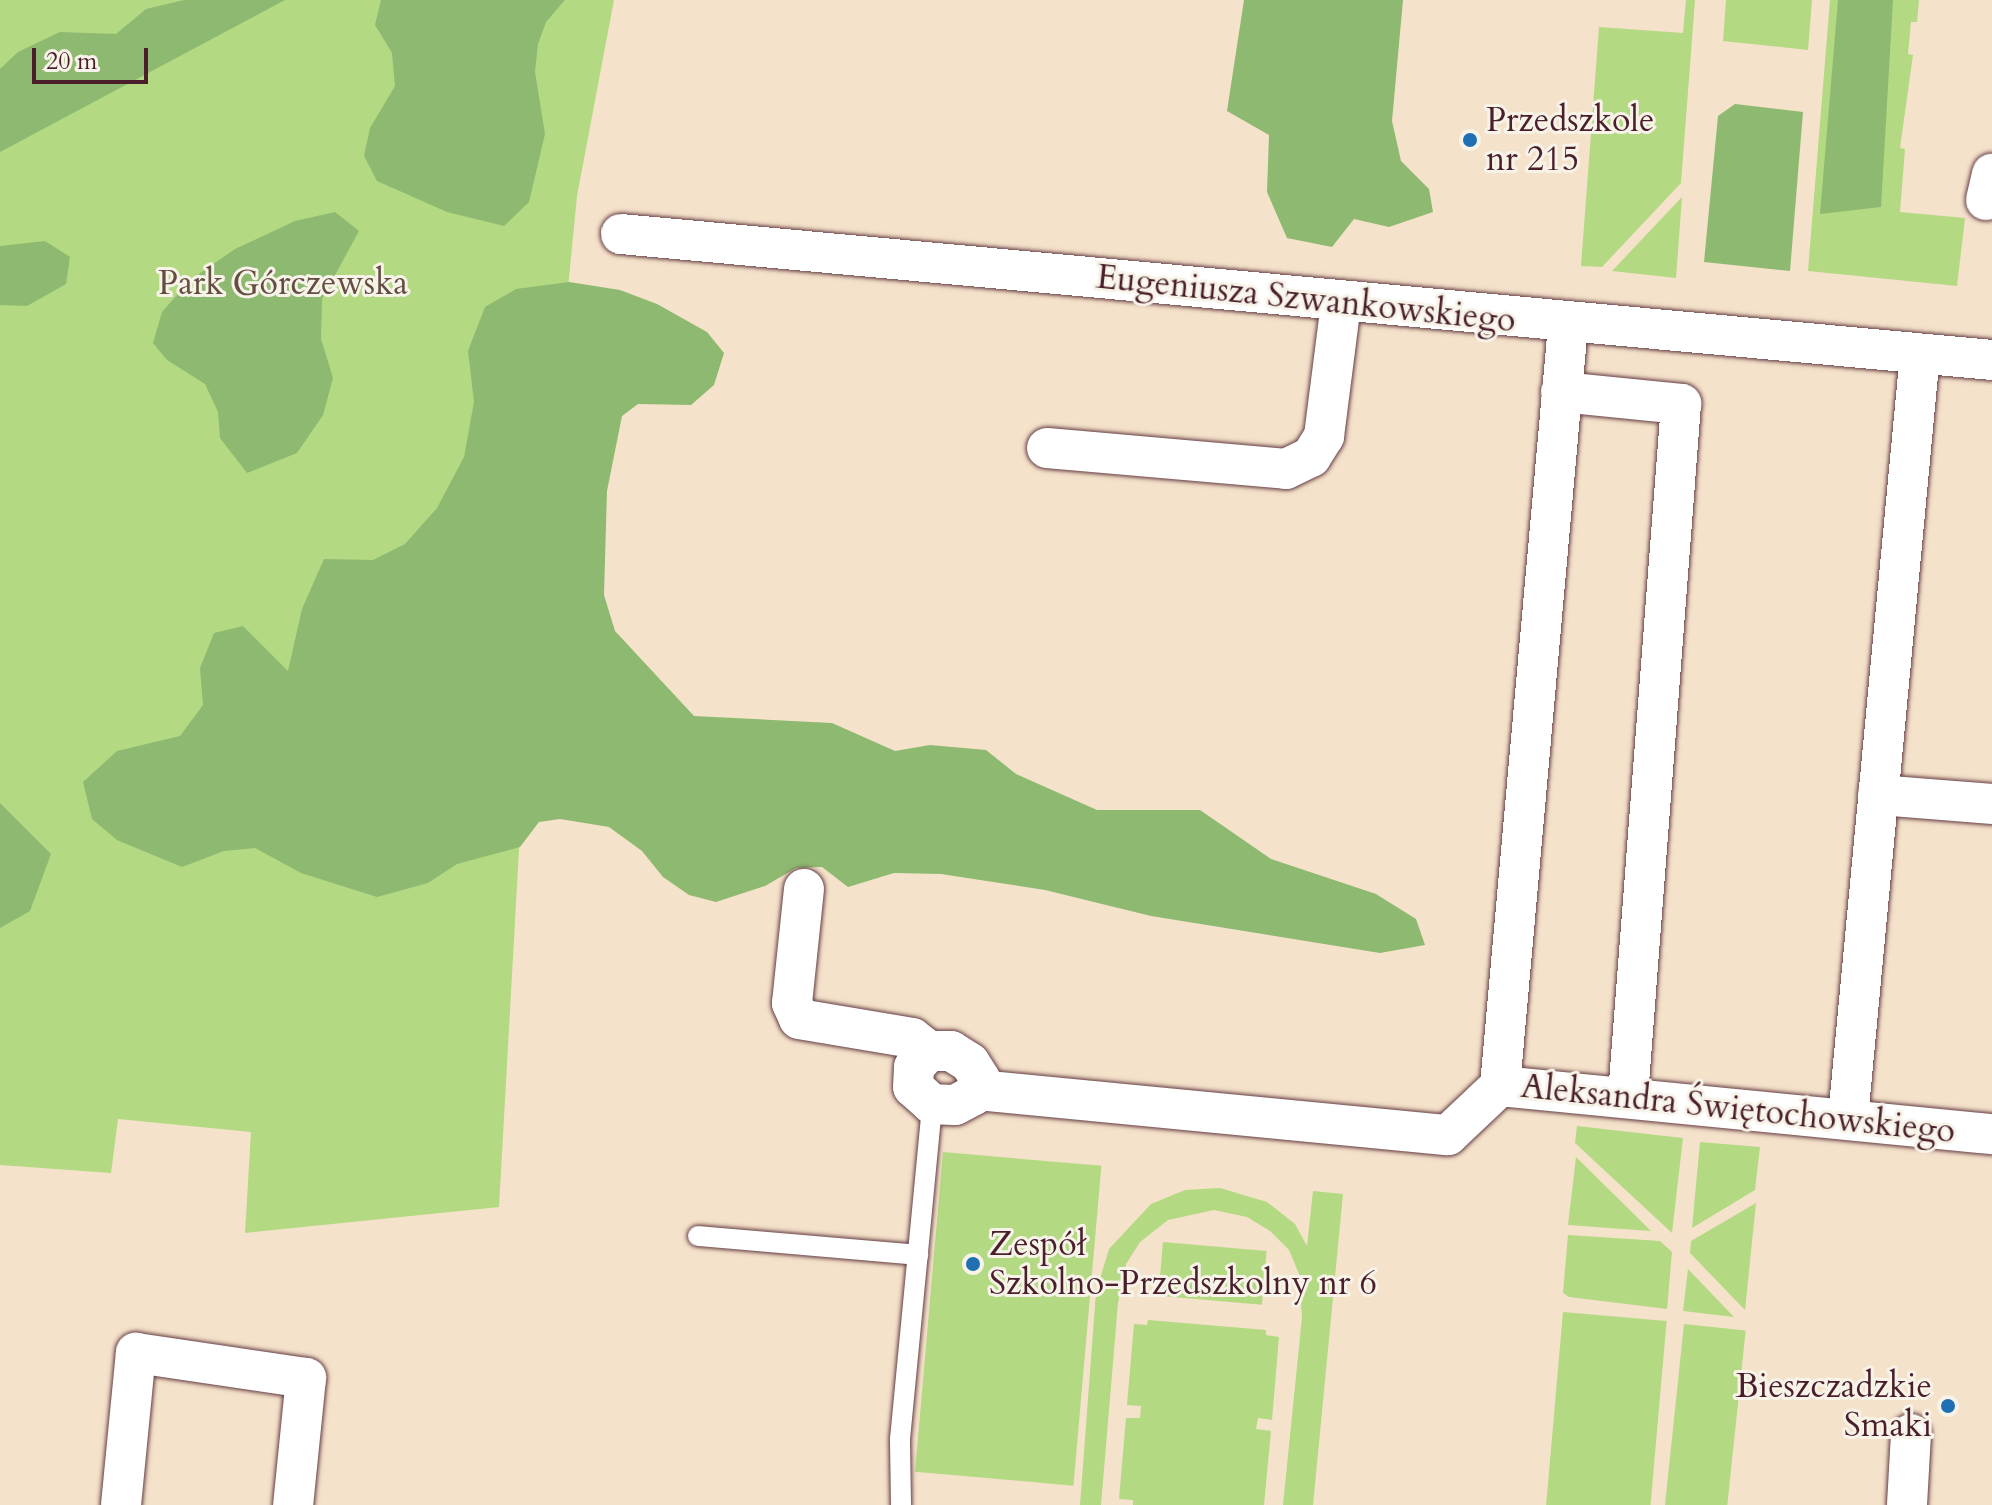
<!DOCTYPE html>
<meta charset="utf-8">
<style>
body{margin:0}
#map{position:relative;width:1992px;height:1505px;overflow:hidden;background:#f5e2ca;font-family:Cardo,serif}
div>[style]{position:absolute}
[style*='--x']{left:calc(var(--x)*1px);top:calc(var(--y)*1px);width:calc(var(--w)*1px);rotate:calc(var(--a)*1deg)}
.green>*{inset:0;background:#b3d982;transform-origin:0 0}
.forest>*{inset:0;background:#8eb970}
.roads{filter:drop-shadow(0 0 2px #643c43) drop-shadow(0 0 2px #643c43)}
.service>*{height:20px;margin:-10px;padding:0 10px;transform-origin:10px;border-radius:10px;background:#fff}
.minor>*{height:40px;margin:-20px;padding:0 20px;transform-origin:20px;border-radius:20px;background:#fff}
.dots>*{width:22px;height:22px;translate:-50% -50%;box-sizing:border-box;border:4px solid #f7f3e8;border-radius:50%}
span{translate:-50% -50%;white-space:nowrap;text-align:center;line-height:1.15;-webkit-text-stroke:6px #f7f3e8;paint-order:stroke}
.poi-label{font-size:34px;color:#4a1f2b}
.left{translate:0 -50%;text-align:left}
.right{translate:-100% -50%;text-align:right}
.park-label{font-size:34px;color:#644e41}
.street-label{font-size:34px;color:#4a1f2b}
.scale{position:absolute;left:32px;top:48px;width:116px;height:36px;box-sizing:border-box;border:4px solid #4a1f2b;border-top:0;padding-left:10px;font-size:24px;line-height:28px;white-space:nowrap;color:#4a1f2b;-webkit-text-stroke:6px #f7f3e8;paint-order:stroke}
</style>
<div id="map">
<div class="green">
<div style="clip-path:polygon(0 0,614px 0,577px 196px,527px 707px,499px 1207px,245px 1233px,251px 1132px,118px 1119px,111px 1173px,0 1165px)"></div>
<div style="clip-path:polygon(1686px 0,1695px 0,1681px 183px,1602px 267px,1581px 266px,1599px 27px,1683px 33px)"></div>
<div style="clip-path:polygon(1726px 0,1812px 0,1808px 50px,1723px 41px)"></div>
<div style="clip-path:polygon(1830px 0,1919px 0,1917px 22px,1911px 22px,1908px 54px,1913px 55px,1900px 148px,1905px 149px,1900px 212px,1965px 218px,1957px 286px,1808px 271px)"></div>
<div style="clip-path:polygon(1682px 197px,1676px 278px,1612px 271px)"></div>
<div style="clip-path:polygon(1577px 1126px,1683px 1138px,1672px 1233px,1575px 1143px)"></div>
<div style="clip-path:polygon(1700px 1142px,1760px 1147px,1755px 1190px,1692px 1228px)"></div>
<div style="left:943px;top:1152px;width:159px;height:321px;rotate:5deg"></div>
<div style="clip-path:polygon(1576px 1157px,1651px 1231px,1568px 1225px)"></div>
<div style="clip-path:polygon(1220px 1188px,1267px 1202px,1295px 1224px,1307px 1246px,1313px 1191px,1343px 1194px,1313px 1505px,1283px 1505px,1302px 1317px,1299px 1274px,1289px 1250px,1270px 1231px,1247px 1217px,1214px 1210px,1168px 1220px,1140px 1242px,1126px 1264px,1118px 1303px,1101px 1505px,1080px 1505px,1096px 1292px,1109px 1249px,1151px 1204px,1185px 1190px)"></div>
<div style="clip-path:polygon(1756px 1203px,1745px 1310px,1690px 1253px,1691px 1241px)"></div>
<div style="clip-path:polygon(1568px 1235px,1660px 1241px,1672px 1252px,1667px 1309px,1569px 1297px,1563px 1293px)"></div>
<div style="left:1163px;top:1242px;width:104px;height:54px;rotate:5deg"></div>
<div style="clip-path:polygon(1688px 1269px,1734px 1317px,1683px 1311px)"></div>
<div style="left:1563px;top:1312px;width:104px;height:194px;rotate:5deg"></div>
<div style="clip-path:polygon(1148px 1320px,1266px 1330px,1266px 1335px,1279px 1337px,1272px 1420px,1258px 1418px,1256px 1429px,1271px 1431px,1264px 1505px,1133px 1505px,1133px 1500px,1119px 1499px,1126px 1418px,1140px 1418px,1141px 1406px,1127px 1405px,1134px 1324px,1147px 1325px)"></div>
<div style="left:1684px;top:1324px;width:62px;height:182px;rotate:6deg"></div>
</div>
<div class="forest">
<div style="clip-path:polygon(184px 0,285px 0,0 152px,0 69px,18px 52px,60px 32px,116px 34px,146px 9px)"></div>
<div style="clip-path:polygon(381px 0,565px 0,546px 22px,538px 44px,535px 72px,545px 134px,529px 202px,504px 226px,447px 212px,377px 181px,364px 156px,370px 128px,395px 86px,392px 53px,375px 25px)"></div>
<div style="clip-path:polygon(1244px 0,1403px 0,1392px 121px,1401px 161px,1429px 189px,1433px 212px,1389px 227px,1354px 219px,1332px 247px,1287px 238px,1267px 192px,1269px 135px,1227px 111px)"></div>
<div style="clip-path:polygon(1838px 0,1893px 0,1881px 207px,1820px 214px)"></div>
<div style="clip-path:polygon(1735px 104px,1803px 112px,1790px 271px,1704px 262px,1718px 116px)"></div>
<div style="clip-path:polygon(335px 212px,359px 231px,322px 299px,321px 339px,333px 378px,323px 415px,297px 453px,247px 473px,220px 438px,218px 412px,205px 384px,167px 360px,153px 343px,162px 312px,190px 280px,235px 249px,295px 221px)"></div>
<div style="clip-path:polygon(45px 241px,70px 257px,66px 284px,27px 306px,0 305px,0 246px)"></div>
<div style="clip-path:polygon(569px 282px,620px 290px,657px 304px,707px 332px,724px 353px,714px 385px,691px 405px,638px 404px,622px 416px,607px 491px,604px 595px,615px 631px,694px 716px,832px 723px,895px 751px,930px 745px,986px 750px,1016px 774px,1097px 810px,1200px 810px,1271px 859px,1376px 894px,1416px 919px,1425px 945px,1380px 953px,1151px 916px,1045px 890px,941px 874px,894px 873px,848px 887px,822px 867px,796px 868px,765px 886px,716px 902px,689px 895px,663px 877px,642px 851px,609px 827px,560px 819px,539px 822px,520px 847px,457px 864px,428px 883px,377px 897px,301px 873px,255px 848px,224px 851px,182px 867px,117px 840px,92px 819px,83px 782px,117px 751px,180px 736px,203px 705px,200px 668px,214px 633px,243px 626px,288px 671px,302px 609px,324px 559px,373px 560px,405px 544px,437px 508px,464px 457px,474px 402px,468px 351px,485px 307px,516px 289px)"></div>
<div style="clip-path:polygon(0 803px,51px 854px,30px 911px,0 928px)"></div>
</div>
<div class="roads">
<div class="service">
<div style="--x:698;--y:1236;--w:221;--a:4.9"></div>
<div style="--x:901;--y:1505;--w:66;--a:-90.9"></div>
<div style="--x:900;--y:1439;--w:337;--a:-84.5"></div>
</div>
<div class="minor">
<div style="--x:1986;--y:200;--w:27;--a:-77"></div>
<div style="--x:621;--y:234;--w:1377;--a:5.25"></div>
<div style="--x:1561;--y:392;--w:121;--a:5.7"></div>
<div style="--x:1681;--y:404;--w:694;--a:94.38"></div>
<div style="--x:1047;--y:448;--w:240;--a:5"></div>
<div style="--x:1286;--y:469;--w:28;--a:-26"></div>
<div style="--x:1311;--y:457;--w:25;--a:-58"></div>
<div style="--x:1324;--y:436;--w:134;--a:-82.7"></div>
<div style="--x:1878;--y:795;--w:114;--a:4.5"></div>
<div style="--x:804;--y:889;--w:115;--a:96"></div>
<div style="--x:792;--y:1003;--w:17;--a:66"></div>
<div style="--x:799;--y:1019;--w:115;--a:9.5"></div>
<div style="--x:912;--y:1038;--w:21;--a:37"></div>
<div style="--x:929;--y:1051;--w:22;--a:0"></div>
<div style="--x:951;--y:1051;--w:22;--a:32"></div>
<div style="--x:970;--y:1063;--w:19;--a:58"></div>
<div style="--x:980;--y:1079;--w:17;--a:111"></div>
<div style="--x:974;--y:1095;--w:21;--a:152"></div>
<div style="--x:955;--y:1105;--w:23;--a:-178"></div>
<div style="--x:932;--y:1104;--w:25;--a:-138"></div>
<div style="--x:913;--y:1087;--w:20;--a:-87"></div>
<div style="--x:914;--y:1067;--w:22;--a:-47"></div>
<div style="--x:1500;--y:1086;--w:764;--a:-84.89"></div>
<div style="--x:978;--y:1090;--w:472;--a:5.5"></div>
<div style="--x:1448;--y:1135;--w:71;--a:-43.3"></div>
<div style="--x:1500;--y:1086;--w:494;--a:5.6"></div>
<div style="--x:1848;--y:1118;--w:767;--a:-84.62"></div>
<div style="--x:121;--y:1505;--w:153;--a:-84.4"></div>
<div style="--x:136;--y:1353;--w:172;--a:8.4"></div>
<div style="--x:306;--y:1378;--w:128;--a:95.8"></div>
<div style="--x:1907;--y:1505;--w:71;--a:-86.8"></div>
</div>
</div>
<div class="dots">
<div style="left:1470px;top:140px;background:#1f6fb2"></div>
<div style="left:973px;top:1264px;background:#1f6fb2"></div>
<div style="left:1948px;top:1406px;background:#1f6fb2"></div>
</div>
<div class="poi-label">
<span class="left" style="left:1486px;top:140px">Przedszkole<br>nr 215</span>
<span class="left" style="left:989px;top:1264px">Zespół<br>Szkolno-Przedszkolny nr 6</span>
<span class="right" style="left:1932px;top:1406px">Bieszczadzkie<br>Smaki</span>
</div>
<div class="park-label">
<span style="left:283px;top:284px">Park Górczewska</span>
</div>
<div class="street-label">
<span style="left:1306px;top:299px;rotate:6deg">Eugeniusza Szwankowskiego</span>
<span style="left:1738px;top:1109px;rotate:6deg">Aleksandra Świętochowskiego</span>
</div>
<div class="scale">20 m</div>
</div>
